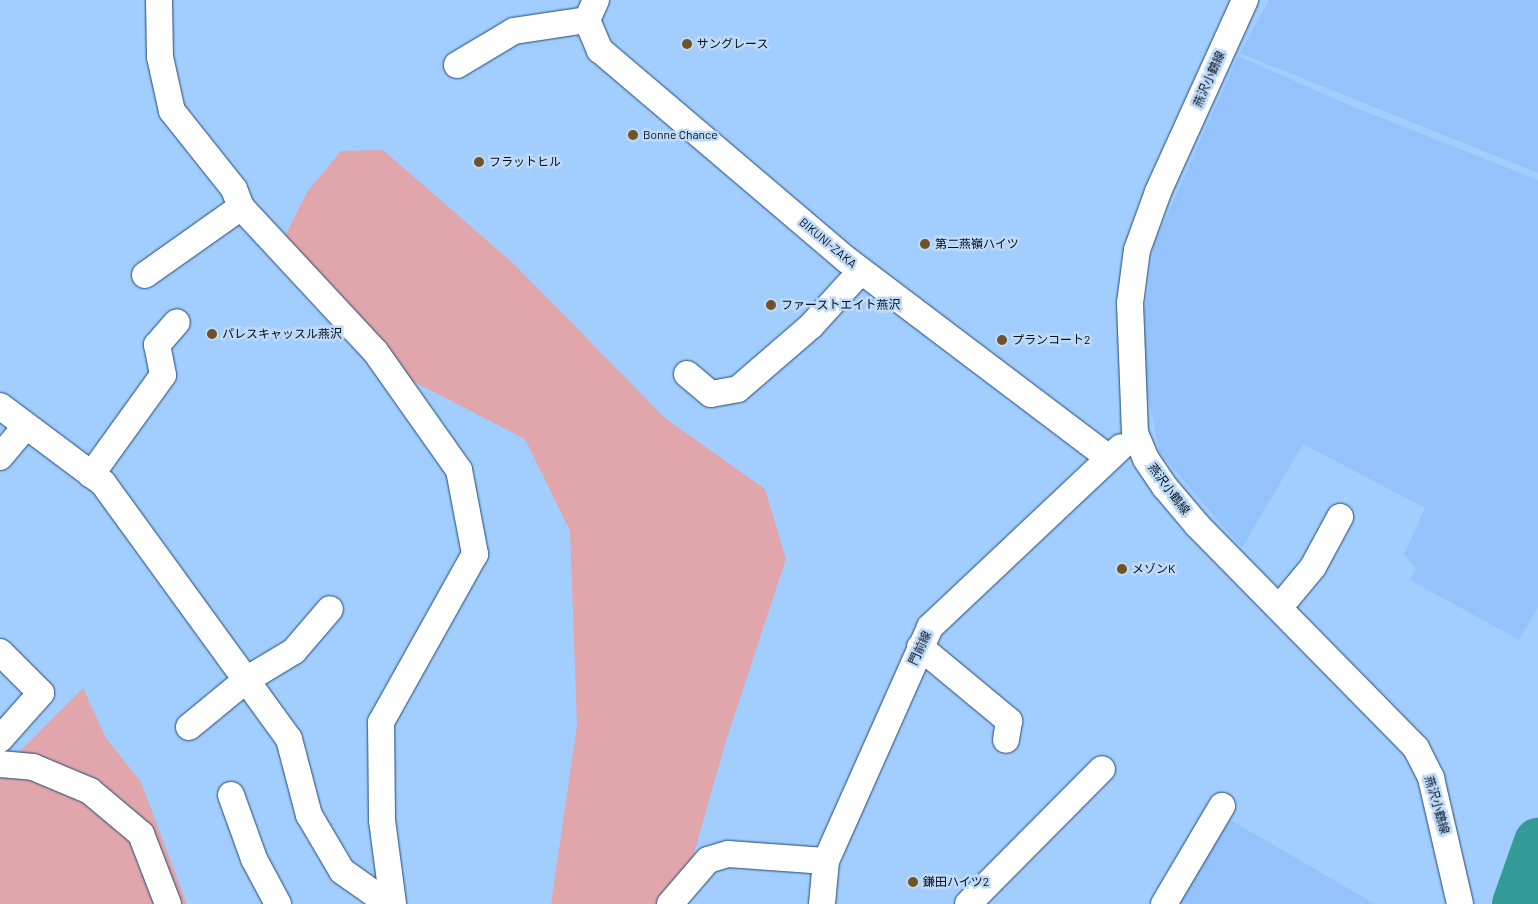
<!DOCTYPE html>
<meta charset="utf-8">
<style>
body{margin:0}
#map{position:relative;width:1538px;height:904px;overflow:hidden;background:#a2ceff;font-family:Barlow,"Noto Sans JP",sans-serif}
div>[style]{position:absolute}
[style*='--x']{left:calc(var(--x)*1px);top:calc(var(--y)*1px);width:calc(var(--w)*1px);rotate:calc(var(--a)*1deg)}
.built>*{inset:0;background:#93c3fa}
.green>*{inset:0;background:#e1a6ac}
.river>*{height:48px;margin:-24px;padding:0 24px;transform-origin:24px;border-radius:24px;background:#329a97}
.roads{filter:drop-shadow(0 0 1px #214871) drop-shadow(0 0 1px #214871)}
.minor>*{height:26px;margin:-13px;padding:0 13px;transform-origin:13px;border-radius:13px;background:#fff}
.dots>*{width:14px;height:14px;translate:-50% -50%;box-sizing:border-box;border:2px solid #bfdaf7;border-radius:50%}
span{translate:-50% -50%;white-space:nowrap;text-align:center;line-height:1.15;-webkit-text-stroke:5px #bfdaf7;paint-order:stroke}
.poi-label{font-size:12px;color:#010d1d}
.left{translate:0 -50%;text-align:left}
.street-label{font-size:12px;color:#010d1d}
</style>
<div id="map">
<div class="built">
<div style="clip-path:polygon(1269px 0,1538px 0,1538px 173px,1240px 53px)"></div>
<div style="clip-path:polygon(1238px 56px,1349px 105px,1538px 180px,1538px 607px,1519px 640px,1410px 580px,1416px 568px,1404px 554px,1425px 508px,1303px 444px,1242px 548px,1160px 453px,1146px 387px,1145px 311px,1154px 245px)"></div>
<div style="clip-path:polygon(1225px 817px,1375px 904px,1174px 904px)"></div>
</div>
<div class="green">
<div style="clip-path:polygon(383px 150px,513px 263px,665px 418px,765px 489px,786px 559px,725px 744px,693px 857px,658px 904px,551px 904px,577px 725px,570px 531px,525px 439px,373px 361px,283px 240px,307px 192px,341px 151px)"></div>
<div style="clip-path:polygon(83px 688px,106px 738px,141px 782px,187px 904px,0 904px,0 771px)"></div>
</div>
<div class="river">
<div style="--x:1516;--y:904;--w:66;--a:-70.5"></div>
</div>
<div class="roads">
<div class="minor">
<div style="--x:159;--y:0;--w:57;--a:89"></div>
<div style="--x:160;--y:57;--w:55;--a:77.5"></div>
<div style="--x:172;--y:111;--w:100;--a:51.5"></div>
<div style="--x:234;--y:189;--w:19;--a:69"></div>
<div style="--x:241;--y:207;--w:197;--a:47.1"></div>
<div style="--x:375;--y:351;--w:146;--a:54.8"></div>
<div style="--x:459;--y:470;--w:86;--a:79.2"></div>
<div style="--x:475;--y:554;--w:193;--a:119.2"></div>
<div style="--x:381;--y:722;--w:98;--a:89.4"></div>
<div style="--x:382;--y:820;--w:85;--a:82.5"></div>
<div style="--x:596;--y:0;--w:22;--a:114"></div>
<div style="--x:587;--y:20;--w:33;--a:67"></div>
<div style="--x:600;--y:50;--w:324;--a:40.4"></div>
<div style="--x:847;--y:260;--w:328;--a:37.1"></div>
<div style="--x:1245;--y:0;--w:211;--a:114.4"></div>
<div style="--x:1158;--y:192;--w:62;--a:109.9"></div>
<div style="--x:1137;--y:250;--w:53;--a:97.5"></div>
<div style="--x:1130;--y:303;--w:130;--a:87.8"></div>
<div style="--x:1135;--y:433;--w:28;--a:67"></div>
<div style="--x:1146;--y:459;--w:34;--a:56"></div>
<div style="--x:1165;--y:487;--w:50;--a:49.9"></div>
<div style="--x:1197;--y:525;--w:313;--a:45.5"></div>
<div style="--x:1416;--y:748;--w:34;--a:63"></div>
<div style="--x:1431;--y:778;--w:129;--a:77"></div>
<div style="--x:457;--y:65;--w:66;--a:-30.8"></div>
<div style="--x:514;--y:31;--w:74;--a:-8.6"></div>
<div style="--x:145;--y:275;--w:118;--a:-35.3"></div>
<div style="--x:687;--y:374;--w:31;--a:40"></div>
<div style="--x:711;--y:394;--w:27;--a:-10"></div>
<div style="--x:738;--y:389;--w:96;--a:-40.8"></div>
<div style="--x:811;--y:326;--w:74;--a:-47.7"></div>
<div style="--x:0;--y:406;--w:129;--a:36.8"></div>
<div style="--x:103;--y:483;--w:316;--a:54"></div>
<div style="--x:289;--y:739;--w:79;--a:75.3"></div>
<div style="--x:309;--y:815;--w:65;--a:59.5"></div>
<div style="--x:342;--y:871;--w:57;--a:35.1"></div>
<div style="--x:0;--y:457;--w:38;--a:-50"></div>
<div style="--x:91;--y:475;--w:123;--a:-54.2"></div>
<div style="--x:163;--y:375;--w:31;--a:-101"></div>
<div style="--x:157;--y:345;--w:30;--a:-49"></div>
<div style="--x:1279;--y:608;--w:53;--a:-50.3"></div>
<div style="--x:1313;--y:567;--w:57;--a:-61.6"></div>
<div style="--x:920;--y:647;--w:116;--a:39.7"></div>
<div style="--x:1009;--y:721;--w:19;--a:99"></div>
<div style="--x:0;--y:652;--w:58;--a:45"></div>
<div style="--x:41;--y:693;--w:62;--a:131.7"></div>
<div style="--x:189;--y:727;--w:74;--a:-39.5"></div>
<div style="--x:246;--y:680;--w:56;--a:-31.1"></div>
<div style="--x:294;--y:651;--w:55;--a:-49.4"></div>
<div style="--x:0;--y:764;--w:33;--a:5"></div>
<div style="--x:33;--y:767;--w:62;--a:22.8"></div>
<div style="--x:90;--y:791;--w:67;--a:40.1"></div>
<div style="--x:141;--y:834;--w:75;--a:68.9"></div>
<div style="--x:231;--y:795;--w:68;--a:70.2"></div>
<div style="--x:254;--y:859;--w:51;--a:61.9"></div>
<div style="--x:670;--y:904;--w:58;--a:-49.2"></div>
<div style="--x:708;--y:860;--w:21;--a:-17"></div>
<div style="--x:728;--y:854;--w:98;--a:4.1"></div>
<div style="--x:822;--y:904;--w:43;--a:-84.7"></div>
<div style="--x:826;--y:861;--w:256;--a:-66"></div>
<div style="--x:930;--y:627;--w:262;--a:-43.3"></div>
<div style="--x:968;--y:904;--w:190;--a:-45.2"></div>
<div style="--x:1164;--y:904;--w:114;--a:-59.4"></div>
</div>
</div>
<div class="dots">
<div style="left:687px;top:44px;background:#715127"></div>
<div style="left:633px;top:135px;background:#715127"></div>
<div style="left:479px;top:162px;background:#715127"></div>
<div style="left:925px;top:244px;background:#715127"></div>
<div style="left:771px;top:305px;background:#715127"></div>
<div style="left:212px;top:334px;background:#715127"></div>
<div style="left:1002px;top:340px;background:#715127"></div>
<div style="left:1122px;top:569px;background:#715127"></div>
<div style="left:913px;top:882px;background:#715127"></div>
</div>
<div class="poi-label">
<span class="left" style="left:697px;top:44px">サングレース</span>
<span class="left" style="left:643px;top:135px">Bonne Chance</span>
<span class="left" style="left:489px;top:162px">フラットヒル</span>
<span class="left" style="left:935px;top:244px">第二燕嶺ハイツ</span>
<span class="left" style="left:781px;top:305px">ファーストエイト燕沢</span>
<span class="left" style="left:222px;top:334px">パレスキャッスル燕沢</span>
<span class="left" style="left:1012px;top:340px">プランコート2</span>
<span class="left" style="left:1132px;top:569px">メゾンK</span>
<span class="left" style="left:923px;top:882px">鎌田ハイツ2</span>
</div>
<div class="street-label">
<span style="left:1209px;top:79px;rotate:-66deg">燕沢小鶴線</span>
<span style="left:828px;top:243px;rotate:40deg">BIKUNI-ZAKA</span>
<span style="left:1169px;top:489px;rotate:53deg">燕沢小鶴線</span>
<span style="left:920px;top:648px;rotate:-65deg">門前線</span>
<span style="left:1437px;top:805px;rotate:74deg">燕沢小鶴線</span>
</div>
</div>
